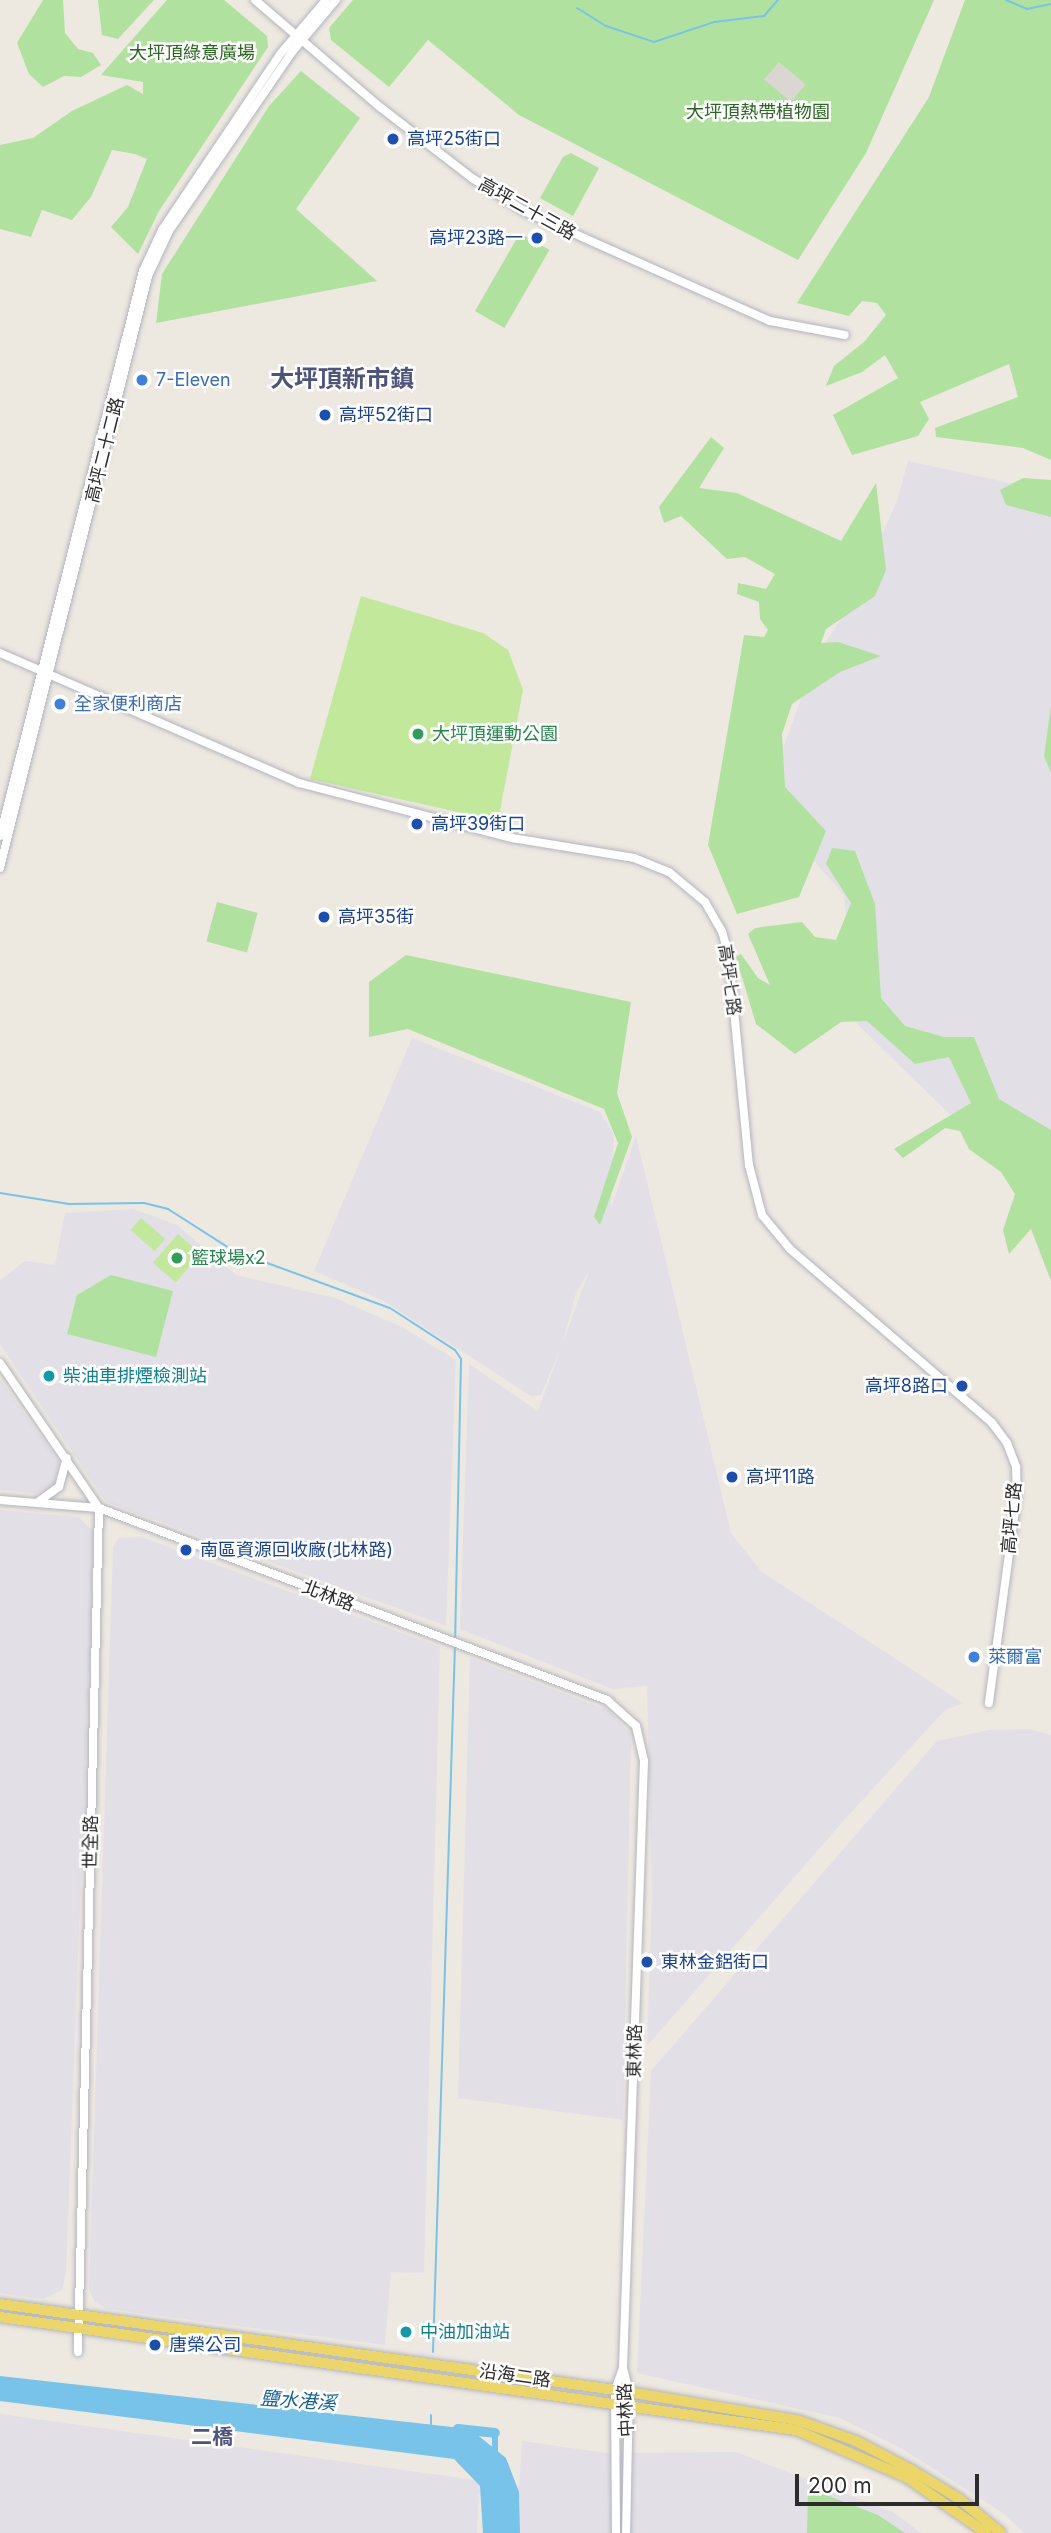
<!DOCTYPE html>
<meta charset="utf-8">
<style>
body{margin:0}
#map{position:relative;width:1051px;height:2533px;overflow:hidden;background:#ede8e0;font-family:Inter,"Noto Sans TC",sans-serif}
div>[style]{position:absolute}
[style*='--x']{left:calc(var(--x)*1px);top:calc(var(--y)*1px);width:calc(var(--w)*1px);rotate:calc(var(--a)*1deg)}
.industrial>*{inset:0;background:#e2e0e6}
.green>*{inset:0;background:#b0e19f;transform-origin:0 0}
.pitch>*{inset:0;background:#c1e89b;transform-origin:0 0}
.plaza>*{inset:0;background:#dad7d2;transform-origin:0 0}
.water>*{inset:0;background:#78c3ea}
.stream>*{height:2px;margin:-1px;padding:0 1px;transform-origin:1px;border-radius:1px;background:#78c3ea}
.canal>*{height:6px;margin:-3px;padding:0 3px;transform-origin:3px;border-radius:3px;background:#78c3ea}
.river>*{height:10px;margin:-5px;padding:0 5px;transform-origin:5px;border-radius:5px;background:#78c3ea}
.roads{filter:drop-shadow(0 0 2px #b3b5bf) drop-shadow(0 0 2px #b3b5bf)}
.tertiary>*{height:8px;margin:-4px;padding:0 4px;transform-origin:4px;border-radius:4px;background:#fff}
.primary>*{height:10px;margin:-5px;padding:0 5px;transform-origin:5px;border-radius:5px;background:#ebd667}
.dots>*{width:19px;height:19px;translate:-50% -50%;box-sizing:border-box;border:4px solid #fff;border-radius:50%}
span{translate:-50% -50%;white-space:nowrap;text-align:center;line-height:1.15;-webkit-text-stroke:5px #fff;paint-order:stroke}
.park-label{font-size:18px;color:#28681e}
.transit-label{font-size:18px;color:#164399}
.left{translate:0 -50%;text-align:left}
.right{translate:-100% -50%;text-align:right}
.street-label{font-size:18px;color:#2c2c2c}
.shop-label{font-size:18px;color:#366cbe}
.leisure-label{font-size:18px;color:#27864d}
.culture-label{font-size:18px;color:#0d838f}
.water-label{font-size:19px;color:#146199;font-style:italic}
.quarter-label{font-size:21px;color:#4e537c;font-weight:700}
.district-label{font-size:24px;color:#4e537c;font-weight:700}
.scale{position:absolute;left:795px;top:2474px;width:184px;height:32px;box-sizing:border-box;border:4px solid #2c2c2c;border-top:0;padding-left:9px;font-size:21px;line-height:24px;white-space:nowrap;color:#2c2c2c;-webkit-text-stroke:5px #fff;paint-order:stroke}
</style>
<div id="map">
<div class="industrial">
<div style="clip-path:polygon(908px 461px,1051px 492px,1051px 1213px,857px 1024px,844px 895px,763px 804px,816px 657px,852px 602px,897px 501px)"></div>
<div style="clip-path:polygon(evenodd,412px 1038px,600px 1112px,614px 1135px,611px 1208px,636px 1136px,731px 1533px,761px 1571px,963px 1703px,945px 1710px,846px 1818px,647px 2046px,652px 1896px,647px 1686px,612px 1689px,460px 1629px,469px 1364px,538px 1411px,562px 1345px,541px 1395px,531px 1396px,382px 1300px,314px 1271px,412px 1038px,589px 1271px,563px 1342px,576px 1293px,589px 1271px)"></div>
<div style="clip-path:polygon(133px 1209px,177px 1225px,236px 1275px,335px 1298px,402px 1327px,456px 1360px,446px 1626px,106px 1502px,0 1344px,0 1280px,25px 1261px,55px 1265px,65px 1213px)"></div>
<div style="clip-path:polygon(0 1379px,59px 1462px,54px 1485px,36px 1493px,0 1490px)"></div>
<div style="clip-path:polygon(0 1510px,79px 1517px,94px 1533px,66px 2272px,62px 2290px,43px 2299px,0 2293px)"></div>
<div style="clip-path:polygon(141px 1537px,440px 1647px,424px 2273px,391px 2272px,385px 2345px,107px 2309px,95px 2302px,89px 2290px,113px 1547px,119px 1538px)"></div>
<div style="clip-path:polygon(470px 1658px,610px 1711px,631px 1735px,623px 2120px,458px 2098px)"></div>
<div style="clip-path:polygon(1029px 1729px,1051px 1735px,1051px 2533px,1024px 2533px,1003px 2513px,901px 2448px,840px 2418px,637px 2373px,651px 2071px,937px 1741px,989px 1730px)"></div>
<div style="clip-path:polygon(0 2414px,519px 2486px,522px 2441px,606px 2453px,736px 2452px,893px 2512px,921px 2533px,519px 2533px,520px 2498px,479px 2494px,477px 2533px,0 2533px)"></div>
</div>
<div class="green">
<div style="clip-path:polygon(43px 0,63px 0,65px 33px,78px 49px,93px 53px,101px 65px,81px 77px,64px 76px,43px 87px,29px 74px,17px 43px)"></div>
<div style="clip-path:polygon(98px 0,154px 0,118px 39px,102px 35px)"></div>
<div style="clip-path:polygon(167px 0,224px 0,267px 36px,268px 47px,159px 211px,138px 254px,111px 227px,128px 207px,147px 159px,135px 154px,112px 150px,91px 197px,72px 220px,42px 210px,31px 237px,0 229px,0 145px,33px 138px,72px 111px,127px 85px,143px 94px,143px 82px,101px 75px)"></div>
<div style="clip-path:polygon(353px 0,934px 0,866px 153px,798px 260px,519px 115px,428px 40px,389px 87px,331px 40px,329px 28px)"></div>
<div style="clip-path:polygon(965px 0,1051px 0,1051px 460px,1023px 448px,936px 437px,935px 428px,1018px 397px,1009px 364px,920px 402px,929px 419px,918px 436px,852px 455px,833px 415px,898px 378px,885px 355px,862px 372px,826px 386px,834px 366px,864px 342px,886px 315px,877px 303px,862px 301px,849px 316px,797px 303px,929px 97px)"></div>
<div style="clip-path:polygon(301px 71px,360px 118px,296px 209px,377px 281px,156px 323px,162px 274px,269px 106px)"></div>
<div style="clip-path:polygon(571px 153px,599px 168px,573px 216px,540px 198px,563px 157px)"></div>
<div style="left:520px;top:233px;width:34px;height:90px;rotate:30deg"></div>
<div style="clip-path:polygon(711px 437px,724px 448px,699px 488px,737px 493px,841px 541px,876px 483px,886px 570px,875px 596px,826px 629px,821px 643px,838px 642px,881px 656px,840px 672px,792px 704px,782px 734px,785px 787px,826px 831px,799px 897px,737px 914px,708px 845px,744px 635px,764px 637px,768px 630px,760px 619px,759px 602px,737px 594px,738px 583px,766px 589px,775px 574px,745px 557px,727px 559px,681px 516px,664px 523px,659px 507px)"></div>
<div style="clip-path:polygon(1023px 478px,1051px 480px,1051px 517px,1006px 505px,1000px 490px)"></div>
<div style="clip-path:polygon(1051px 705px,1051px 773px,1044px 756px)"></div>
<div style="clip-path:polygon(832px 848px,855px 851px,875px 904px,881px 998px,905px 1026px,944px 1037px,974px 1037px,999px 1099px,1051px 1130px,1051px 1281px,1031px 1229px,1009px 1254px,1003px 1230px,1015px 1194px,1001px 1172px,969px 1149px,960px 1131px,945px 1128px,903px 1158px,894px 1149px,971px 1103px,949px 1057px,915px 1064px,867px 1021px,841px 1022px,795px 1054px,756px 1024px,736px 957px,741px 954px,758px 978px,770px 985px,748px 934px,755px 928px,802px 922px,815px 937px,836px 940px,851px 903px,826px 864px)"></div>
<div style="left:217px;top:902px;width:42px;height:41px;rotate:15deg"></div>
<div style="clip-path:polygon(406px 955px,631px 1002px,617px 1093px,632px 1137px,600px 1225px,594px 1217px,618px 1143px,604px 1109px,408px 1029px,369px 1037px,369px 982px)"></div>
<div style="clip-path:polygon(111px 1275px,173px 1291px,156px 1357px,67px 1334px,77px 1295px)"></div>
<div style="clip-path:polygon(808px 2488px,878px 2515px,905px 2533px,807px 2533px)"></div>
</div>
<div class="pitch">
<div style="clip-path:polygon(361px 596px,483px 633px,508px 650px,523px 690px,498px 821px,310px 779px)"></div>
<div style="left:141px;top:1218px;width:32px;height:16px;rotate:41deg"></div>
<div style="left:178px;top:1234px;width:30px;height:38px;rotate:41deg"></div>
</div>
<div class="plaza">
<div style="left:779px;top:62px;width:35px;height:23px;rotate:40deg"></div>
</div>
<div class="water">
<div style="clip-path:polygon(0 2376px,470px 2429px,506px 2458px,519px 2492px,520px 2533px,483px 2533px,480px 2486px,454px 2459px,0 2401px)"></div>
</div>
<div class="stream">
<div style="--x:1006;--y:0;--w:23;--a:23"></div>
<div style="--x:1027;--y:9;--w:25;--a:-12"></div>
<div style="--x:577;--y:8;--w:34;--a:32"></div>
<div style="--x:606;--y:26;--w:51;--a:18.4"></div>
<div style="--x:654;--y:42;--w:63;--a:-18.4"></div>
<div style="--x:714;--y:22;--w:50;--a:-6.8"></div>
<div style="--x:764;--y:16;--w:21;--a:-49"></div>
<div style="--x:0;--y:1193;--w:70;--a:9.1"></div>
<div style="--x:69;--y:1204;--w:75;--a:-0.8"></div>
<div style="--x:144;--y:1203;--w:25;--a:14"></div>
<div style="--x:168;--y:1209;--w:76;--a:32.6"></div>
<div style="--x:232;--y:1250;--w:168;--a:20.2"></div>
<div style="--x:390;--y:1308;--w:77;--a:32.9"></div>
<div style="--x:455;--y:1350;--w:11;--a:56"></div>
<div style="--x:461;--y:1359;--w:280;--a:91.2"></div>
<div style="--x:433;--y:2352;--w:707;--a:-88.22"></div>
<div style="--x:431;--y:2424;--w:9;--a:-90"></div>
</div>
<div class="canal">
<div style="--x:495;--y:2433;--w:19;--a:90"></div>
</div>
<div class="river">
<div style="--x:458;--y:2429;--w:37;--a:6"></div>
</div>
<div class="roads">
<div class="tertiary">
<div style="--x:255;--y:0;--w:165;--a:40.6"></div>
<div style="--x:380;--y:107;--w:116;--a:37.7"></div>
<div style="--x:472;--y:178;--w:64;--a:32.2"></div>
<div style="--x:526;--y:212;--w:267;--a:24.1"></div>
<div style="--x:770;--y:321;--w:76;--a:10.6"></div>
<div style="--x:0;--y:653;--w:326;--a:23.5"></div>
<div style="--x:299;--y:783;--w:220;--a:14.5"></div>
<div style="--x:512;--y:838;--w:124;--a:9.3"></div>
<div style="--x:634;--y:858;--w:38;--a:22"></div>
<div style="--x:669;--y:872;--w:47;--a:39.8"></div>
<div style="--x:705;--y:902;--w:34;--a:60"></div>
<div style="--x:722;--y:931;--w:28;--a:75"></div>
<div style="--x:729;--y:958;--w:208;--a:84.5"></div>
<div style="--x:749;--y:1165;--w:52;--a:75.4"></div>
<div style="--x:762;--y:1215;--w:44;--a:50.5"></div>
<div style="--x:790;--y:1249;--w:267;--a:40.7"></div>
<div style="--x:992;--y:1423;--w:25;--a:53"></div>
<div style="--x:1007;--y:1443;--w:26;--a:69"></div>
<div style="--x:1016;--y:1467;--w:28;--a:88"></div>
<div style="--x:1017;--y:1495;--w:210;--a:97.7"></div>
<div style="--x:0;--y:836;--w:583;--a:-75.8"></div>
<div style="--x:143;--y:271;--w:45;--a:-65.1"></div>
<div style="--x:162;--y:230;--w:213;--a:-56.1"></div>
<div style="--x:281;--y:53;--w:70;--a:-49.7"></div>
<div style="--x:0;--y:868;--w:610;--a:-75.96"></div>
<div style="--x:148;--y:276;--w:50;--a:-65"></div>
<div style="--x:169;--y:231;--w:217;--a:-55.5"></div>
<div style="--x:292;--y:52;--w:68;--a:-49.8"></div>
<div style="--x:0;--y:1363;--w:176;--a:55.7"></div>
<div style="--x:99;--y:1508;--w:844;--a:91.43"></div>
<div style="--x:0;--y:1500;--w:99;--a:4.6"></div>
<div style="--x:99;--y:1508;--w:543;--a:20.7"></div>
<div style="--x:607;--y:1700;--w:39;--a:42"></div>
<div style="--x:636;--y:1726;--w:36;--a:77"></div>
<div style="--x:644;--y:1761;--w:607;--a:91.98"></div>
<div style="--x:623;--y:2368;--w:25;--a:76"></div>
<div style="--x:629;--y:2392;--w:141;--a:91.2"></div>
<div style="--x:38;--y:1502;--w:26;--a:-36"></div>
<div style="--x:59;--y:1487;--w:30;--a:-75"></div>
<div style="--x:616;--y:2533;--w:143;--a:-90.4"></div>
<div style="--x:615;--y:2390;--w:23;--a:-70"></div>
</div>
<div class="primary">
<div style="--x:0;--y:2304;--w:635;--a:7.96"></div>
<div style="--x:629;--y:2392;--w:170;--a:9.5"></div>
<div style="--x:797;--y:2420;--w:63;--a:19.6"></div>
<div style="--x:856;--y:2441;--w:61;--a:27.4"></div>
<div style="--x:910;--y:2469;--w:56;--a:31.1"></div>
<div style="--x:958;--y:2498;--w:55;--a:39.1"></div>
<div style="--x:0;--y:2317;--w:804;--a:8.08"></div>
<div style="--x:796;--y:2430;--w:120;--a:23.1"></div>
<div style="--x:906;--y:2477;--w:98;--a:35"></div>
</div>
</div>
<div class="dots">
<div style="left:393px;top:139px;background:#1a4fb4"></div>
<div style="left:537px;top:238px;background:#1a4fb4"></div>
<div style="left:142px;top:380px;background:#3f7fe0"></div>
<div style="left:325px;top:415px;background:#1a4fb4"></div>
<div style="left:60px;top:704px;background:#3f7fe0"></div>
<div style="left:418px;top:734px;background:#2e9e5b"></div>
<div style="left:417px;top:824px;background:#1a4fb4"></div>
<div style="left:324px;top:917px;background:#1a4fb4"></div>
<div style="left:177px;top:1258px;background:#2e9e5b"></div>
<div style="left:49px;top:1376px;background:#0f9aa8"></div>
<div style="left:962px;top:1386px;background:#1a4fb4"></div>
<div style="left:732px;top:1477px;background:#1a4fb4"></div>
<div style="left:186px;top:1550px;background:#1a4fb4"></div>
<div style="left:974px;top:1657px;background:#3f7fe0"></div>
<div style="left:647px;top:1962px;background:#1a4fb4"></div>
<div style="left:406px;top:2332px;background:#0f9aa8"></div>
<div style="left:155px;top:2345px;background:#1a4fb4"></div>
</div>
<div class="park-label">
<span style="left:192px;top:53px">大坪頂綠意廣場</span>
<span style="left:758px;top:112px">大坪頂熱帶植物園</span>
</div>
<div class="transit-label">
<span class="left" style="left:407px;top:139px">高坪25街口</span>
<span class="right" style="left:523px;top:238px">高坪23路一</span>
<span class="left" style="left:339px;top:415px">高坪52街口</span>
<span class="left" style="left:431px;top:824px">高坪39街口</span>
<span class="left" style="left:338px;top:917px">高坪35街</span>
<span class="right" style="left:948px;top:1386px">高坪8路口</span>
<span class="left" style="left:746px;top:1477px">高坪11路</span>
<span class="left" style="left:200px;top:1550px">南區資源回收廠(北林路)</span>
<span class="left" style="left:661px;top:1962px">東林金鋁街口</span>
<span class="left" style="left:169px;top:2345px">唐榮公司</span>
</div>
<div class="street-label">
<span style="left:527px;top:209px;rotate:29deg">高坪二十三路</span>
<span style="left:105px;top:450px;rotate:-76deg">高坪二十二路</span>
<span style="left:729px;top:980px;rotate:82deg">高坪七路</span>
<span style="left:1012px;top:1518px;rotate:-85deg">高坪七路</span>
<span style="left:328px;top:1596px;rotate:21deg">北林路</span>
<span style="left:91px;top:1842px;rotate:-89deg">世全路</span>
<span style="left:635px;top:2051px;rotate:-89deg">東林路</span>
<span style="left:515px;top:2376px;rotate:8deg">沿海二路</span>
<span style="left:626px;top:2410px;rotate:-93deg">中林路</span>
</div>
<div class="shop-label">
<span class="left" style="left:156px;top:380px">7-Eleven</span>
<span class="left" style="left:74px;top:704px">全家便利商店</span>
<span class="left" style="left:988px;top:1657px">萊爾富</span>
</div>
<div class="leisure-label">
<span class="left" style="left:432px;top:734px">大坪頂運動公園</span>
<span class="left" style="left:191px;top:1258px">籃球場x2</span>
</div>
<div class="culture-label">
<span class="left" style="left:63px;top:1376px">柴油車排煙檢測站</span>
<span class="left" style="left:420px;top:2332px">中油加油站</span>
</div>
<div class="water-label">
<span style="left:298px;top:2401px;rotate:4deg">鹽水港溪</span>
</div>
<div class="quarter-label">
<span style="left:212px;top:2437px">二橋</span>
</div>
<div class="district-label">
<span style="left:342px;top:379px">大坪頂新市鎮</span>
</div>
<div class="scale">200 m</div>
</div>
